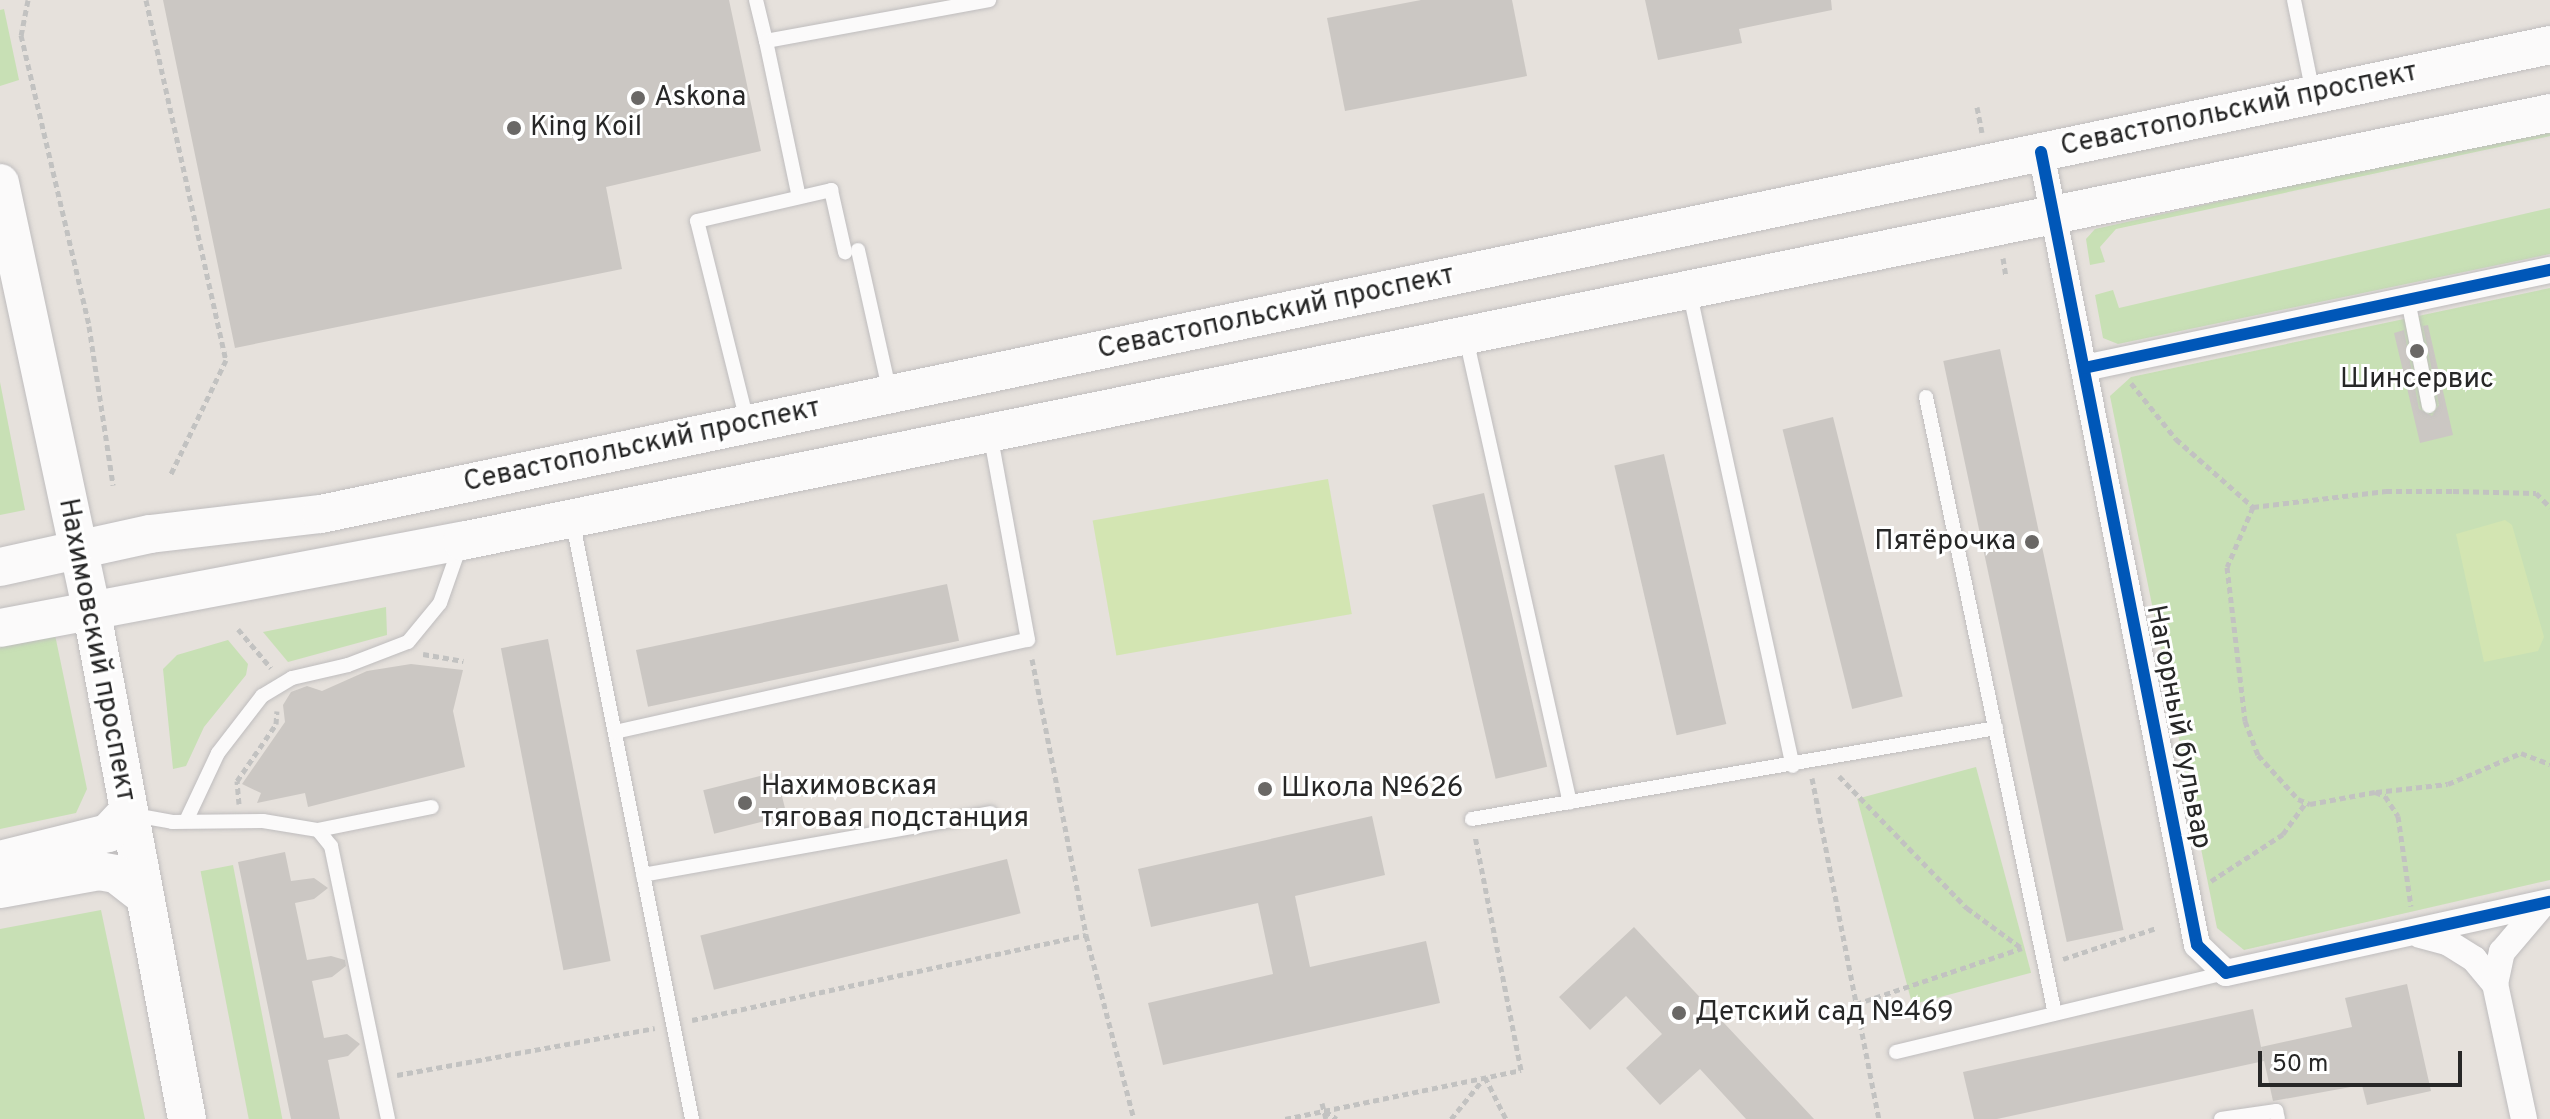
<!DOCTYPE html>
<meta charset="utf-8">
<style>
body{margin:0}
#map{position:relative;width:2550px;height:1119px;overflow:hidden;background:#e6e1dc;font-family:Overpass,sans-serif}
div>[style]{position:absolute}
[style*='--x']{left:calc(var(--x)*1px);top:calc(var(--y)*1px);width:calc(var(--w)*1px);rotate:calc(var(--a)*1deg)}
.green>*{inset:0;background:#c8e0b5;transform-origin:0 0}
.pitch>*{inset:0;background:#d3e5b2;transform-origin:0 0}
.building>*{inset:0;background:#cbc7c3;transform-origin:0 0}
.path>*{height:5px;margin-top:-2.5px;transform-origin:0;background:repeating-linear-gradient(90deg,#c2c2c1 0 6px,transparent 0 10px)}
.roads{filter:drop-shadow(0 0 2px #bfbdbe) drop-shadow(0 0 2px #bfbdbe)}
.service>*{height:14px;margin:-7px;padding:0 7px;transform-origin:7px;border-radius:7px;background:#fbfafa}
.minor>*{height:26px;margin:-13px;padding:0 13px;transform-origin:13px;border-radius:13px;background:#fbfafa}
.secondary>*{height:38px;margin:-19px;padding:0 19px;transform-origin:19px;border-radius:19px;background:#fbfafa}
.cycleway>*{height:12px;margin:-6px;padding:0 6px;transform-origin:6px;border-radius:6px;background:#0057b8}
.dots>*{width:22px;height:22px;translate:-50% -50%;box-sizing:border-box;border:4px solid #fff;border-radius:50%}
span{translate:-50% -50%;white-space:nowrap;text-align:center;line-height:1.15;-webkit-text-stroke:6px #fff;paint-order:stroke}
.poi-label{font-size:28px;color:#272727}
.left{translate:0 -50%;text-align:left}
.right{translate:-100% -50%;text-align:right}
.street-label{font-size:28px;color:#272727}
.scale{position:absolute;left:2258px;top:1051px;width:204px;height:36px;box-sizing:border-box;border:4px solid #272727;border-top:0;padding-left:10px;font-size:24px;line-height:28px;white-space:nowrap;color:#272727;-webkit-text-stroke:6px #fff;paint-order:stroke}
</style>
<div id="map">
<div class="green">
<div style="clip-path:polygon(4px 9px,19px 80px,0 86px,0 10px)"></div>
<div style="clip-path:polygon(2550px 128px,2550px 136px,2116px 229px,2100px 247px,2105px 262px,2090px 265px,2086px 239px,2095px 229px)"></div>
<div style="clip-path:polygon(2550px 208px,2550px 254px,2118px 344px,2103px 338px,2095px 295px,2113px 290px,2119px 308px)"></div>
<div style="clip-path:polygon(2550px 288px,2550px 880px,2244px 950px,2217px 928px,2110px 396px,2131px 377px)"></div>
<div style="clip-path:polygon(0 382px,25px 510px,0 515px)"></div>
<div style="clip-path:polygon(386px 607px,387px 635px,288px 662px,263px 632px)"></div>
<div style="clip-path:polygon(54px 630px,87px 789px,76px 813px,0 829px,0 641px)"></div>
<div style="clip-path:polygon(228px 640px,248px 664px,246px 675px,204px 727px,186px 766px,173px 769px,163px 669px,177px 655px)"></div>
<div style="left:1976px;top:767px;width:213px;height:123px;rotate:75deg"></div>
<div style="left:233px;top:865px;width:259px;height:33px;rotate:79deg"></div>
<div style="clip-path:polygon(101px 910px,145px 1119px,0 1119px,0 929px)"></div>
</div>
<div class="pitch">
<div style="left:1328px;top:479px;width:137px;height:239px;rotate:80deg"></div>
<div style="clip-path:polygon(2505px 520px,2512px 525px,2544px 637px,2538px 651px,2484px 662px,2456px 534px)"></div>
</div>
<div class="building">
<div style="clip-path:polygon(163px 0,729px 0,761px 151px,606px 187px,622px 269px,235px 348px)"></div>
<div style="clip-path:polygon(1421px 0,1512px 0,1527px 76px,1345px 111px,1327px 18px)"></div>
<div style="clip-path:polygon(1645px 0,1831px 0,1832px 10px,1739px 29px,1742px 43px,1658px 60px)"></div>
<div style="clip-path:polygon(2428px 325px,2453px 435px,2420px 443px,2394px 333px,2404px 330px,2419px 409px,2432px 416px,2439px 405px,2423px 326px)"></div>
<div style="left:2000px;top:349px;width:594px;height:58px;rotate:78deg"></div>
<div style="left:1833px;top:417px;width:288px;height:52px;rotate:76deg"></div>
<div style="left:1664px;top:454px;width:277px;height:51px;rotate:77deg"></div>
<div style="left:1484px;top:493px;width:281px;height:53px;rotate:77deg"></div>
<div style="left:947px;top:584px;width:58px;height:318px;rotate:78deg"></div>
<div style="left:548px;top:639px;width:328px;height:48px;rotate:79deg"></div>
<div style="clip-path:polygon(411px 664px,463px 670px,453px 711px,465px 767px,308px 807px,305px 793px,257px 803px,261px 793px,242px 784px,285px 722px,283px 705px,291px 692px,307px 686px,322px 691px,367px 671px)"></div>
<div style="left:776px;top:772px;width:45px;height:75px;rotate:76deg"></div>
<div style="clip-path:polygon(1372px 816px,1385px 875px,1295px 896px,1310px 967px,1426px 941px,1440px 1003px,1163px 1065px,1148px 1003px,1273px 974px,1258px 903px,1151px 927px,1138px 869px)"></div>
<div style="clip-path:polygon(285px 852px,291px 881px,314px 878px,328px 888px,314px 899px,295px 903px,307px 960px,331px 956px,345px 960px,346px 966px,332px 977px,312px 981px,324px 1038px,347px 1034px,360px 1044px,348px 1056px,328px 1060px,340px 1119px,291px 1119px,238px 862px)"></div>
<div style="left:1007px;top:859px;width:56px;height:316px;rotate:76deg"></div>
<div style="clip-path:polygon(1634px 927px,1814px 1119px,1746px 1119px,1700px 1069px,1660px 1105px,1626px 1068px,1662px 1034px,1626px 996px,1590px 1030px,1559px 997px)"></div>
<div style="clip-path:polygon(2407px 984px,2431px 1091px,2367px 1105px,2362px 1085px,2273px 1101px,2261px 1047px,2352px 1027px,2345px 998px)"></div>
<div style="clip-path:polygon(2253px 1009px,2264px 1061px,1997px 1119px,1974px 1119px,1963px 1072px)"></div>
</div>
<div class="path">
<div style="--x:28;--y:0;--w:36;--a:101"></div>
<div style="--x:21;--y:35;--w:299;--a:76.8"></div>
<div style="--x:89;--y:326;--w:161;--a:81.4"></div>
<div style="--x:146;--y:0;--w:369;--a:77.5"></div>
<div style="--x:226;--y:360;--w:129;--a:115.8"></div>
<div style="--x:1977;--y:107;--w:26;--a:79"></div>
<div style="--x:2003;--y:258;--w:18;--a:81"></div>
<div style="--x:2131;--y:383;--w:72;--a:51.2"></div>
<div style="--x:2176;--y:439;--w:103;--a:41.4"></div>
<div style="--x:2253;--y:507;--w:134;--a:-6.9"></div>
<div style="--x:2386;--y:491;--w:67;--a:0"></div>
<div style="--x:2453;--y:491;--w:83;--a:1.4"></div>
<div style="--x:2536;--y:493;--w:20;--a:45"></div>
<div style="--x:2253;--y:507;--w:65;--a:113.4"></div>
<div style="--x:2227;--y:567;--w:155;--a:83.3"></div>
<div style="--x:2245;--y:721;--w:36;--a:69"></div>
<div style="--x:2258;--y:755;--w:59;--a:47.7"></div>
<div style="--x:2298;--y:799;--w:13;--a:23"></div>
<div style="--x:2310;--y:804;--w:66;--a:-10.5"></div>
<div style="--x:2375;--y:792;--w:11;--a:22"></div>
<div style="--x:2385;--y:796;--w:24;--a:57"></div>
<div style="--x:2398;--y:816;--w:91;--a:81.8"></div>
<div style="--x:238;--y:629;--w:51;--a:49.8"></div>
<div style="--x:423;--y:654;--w:41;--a:9.9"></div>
<div style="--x:1032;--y:659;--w:281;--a:78.9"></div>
<div style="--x:1086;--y:935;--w:190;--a:75.4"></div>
<div style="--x:1839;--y:776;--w:184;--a:45.9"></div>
<div style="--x:1967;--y:908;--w:66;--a:36.3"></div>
<div style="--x:1812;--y:778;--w:348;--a:78.9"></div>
<div style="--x:2376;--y:792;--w:72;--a:-6.3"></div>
<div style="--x:2448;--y:784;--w:79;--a:-23"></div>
<div style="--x:2521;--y:753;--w:31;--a:21"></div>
<div style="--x:239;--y:804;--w:23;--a:-95"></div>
<div style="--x:237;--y:781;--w:69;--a:-55.6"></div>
<div style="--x:276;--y:724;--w:13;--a:-86"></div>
<div style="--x:2211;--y:881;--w:86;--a:-33.1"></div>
<div style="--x:2283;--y:834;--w:39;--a:-54"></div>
<div style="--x:2063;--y:959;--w:98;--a:-18.4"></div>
<div style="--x:1856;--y:1004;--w:175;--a:-18.6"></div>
<div style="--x:692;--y:1020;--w:403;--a:-12.2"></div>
<div style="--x:397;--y:1075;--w:262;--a:-10.3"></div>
<div style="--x:1322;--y:1103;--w:16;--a:76"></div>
<div style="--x:1325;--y:1111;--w:14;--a:34"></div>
<div style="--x:1285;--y:1119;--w:241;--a:-11.7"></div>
<div style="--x:1521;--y:1070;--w:238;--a:-101.1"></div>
<div style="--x:1451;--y:1119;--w:54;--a:-51"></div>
<div style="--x:1485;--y:1077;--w:47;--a:63.4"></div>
</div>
<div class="roads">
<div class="service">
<div style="--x:756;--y:0;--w:42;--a:76.3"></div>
<div style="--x:766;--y:41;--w:227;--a:-10.4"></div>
<div style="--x:2294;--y:0;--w:95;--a:78.5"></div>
<div style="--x:766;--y:41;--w:159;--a:78.1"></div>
<div style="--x:858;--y:250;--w:147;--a:77.4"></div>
<div style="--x:1689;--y:290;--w:487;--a:77.7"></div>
<div style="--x:2408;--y:300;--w:108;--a:78.8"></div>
<div style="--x:1466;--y:338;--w:476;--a:77.4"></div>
<div style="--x:1926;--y:397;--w:630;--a:78.19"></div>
<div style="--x:747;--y:421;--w:206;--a:-104"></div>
<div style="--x:697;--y:221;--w:138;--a:-13"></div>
<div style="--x:831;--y:190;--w:64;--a:77.3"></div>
<div style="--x:572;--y:519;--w:612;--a:78.69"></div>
<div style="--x:615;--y:732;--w:423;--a:-12.6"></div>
<div style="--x:1028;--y:640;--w:210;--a:-100.4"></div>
<div style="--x:134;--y:815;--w:39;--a:10"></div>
<div style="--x:172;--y:822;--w:91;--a:-0.6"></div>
<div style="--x:263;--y:821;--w:56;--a:9.3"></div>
<div style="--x:318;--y:830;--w:21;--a:51"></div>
<div style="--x:331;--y:846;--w:279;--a:78.2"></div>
<div style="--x:1472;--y:819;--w:532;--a:-9.85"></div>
<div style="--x:186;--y:821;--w:75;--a:-64.8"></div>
<div style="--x:218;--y:753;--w:72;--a:-52.3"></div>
<div style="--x:262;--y:696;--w:35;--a:-31"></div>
<div style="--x:292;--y:678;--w:57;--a:-13.1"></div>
<div style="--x:348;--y:665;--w:64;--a:-21"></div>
<div style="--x:408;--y:642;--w:50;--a:-50.6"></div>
<div style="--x:440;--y:603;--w:60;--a:-70.7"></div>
<div style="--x:318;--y:830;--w:116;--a:-11.4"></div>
<div style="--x:643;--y:875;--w:353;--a:-10.1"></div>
<div style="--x:1896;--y:1052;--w:339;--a:-13.5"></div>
<div style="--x:2221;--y:1119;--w:56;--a:-8.3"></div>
<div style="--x:2276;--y:1111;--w:8;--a:76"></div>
</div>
<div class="minor">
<div style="--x:2041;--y:152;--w:808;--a:78.87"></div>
<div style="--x:2197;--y:945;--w:40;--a:44"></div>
<div style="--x:2226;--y:973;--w:332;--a:-12.4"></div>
<div style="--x:2084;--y:368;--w:476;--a:-11.9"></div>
<div style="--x:2420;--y:935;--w:28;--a:15"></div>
<div style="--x:2447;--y:942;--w:32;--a:32"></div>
<div style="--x:2474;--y:959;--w:33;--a:50"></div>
<div style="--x:2524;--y:1119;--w:138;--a:-102.1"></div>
<div style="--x:2495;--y:984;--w:33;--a:-78"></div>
<div style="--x:2502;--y:952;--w:60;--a:-49.7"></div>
</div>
<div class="secondary">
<div style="--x:0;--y:183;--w:435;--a:77.9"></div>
<div style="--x:91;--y:608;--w:520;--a:79.36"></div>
<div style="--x:0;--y:567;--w:154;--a:-12.4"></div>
<div style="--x:150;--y:534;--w:172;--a:-6.7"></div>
<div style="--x:321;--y:514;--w:2278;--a:-11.88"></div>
<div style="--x:0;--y:628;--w:470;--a:-10.7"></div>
<div style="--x:462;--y:541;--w:2131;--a:-11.58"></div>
<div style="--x:0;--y:860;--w:111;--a:-14"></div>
<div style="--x:108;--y:833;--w:26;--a:-47"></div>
<div style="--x:0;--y:889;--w:101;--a:-10.3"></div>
<div style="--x:99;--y:871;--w:17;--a:10"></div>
<div style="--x:116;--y:874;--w:33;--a:38"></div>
</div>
</div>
<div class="cycleway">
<div style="--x:2041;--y:152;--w:808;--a:78.87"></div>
<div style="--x:2197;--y:945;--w:40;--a:44"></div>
<div style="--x:2226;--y:973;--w:332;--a:-12.4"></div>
<div style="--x:2084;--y:368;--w:476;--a:-11.9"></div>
</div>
<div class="dots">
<div style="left:638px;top:98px;background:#6a6866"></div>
<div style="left:514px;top:128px;background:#6a6866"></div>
<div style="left:2417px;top:351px;background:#6a6866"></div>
<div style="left:2032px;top:542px;background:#6a6866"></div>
<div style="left:1265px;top:789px;background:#6a6866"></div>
<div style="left:745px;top:803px;background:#6a6866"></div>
<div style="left:1679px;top:1013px;background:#6a6866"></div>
</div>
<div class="poi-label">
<span class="left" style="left:654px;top:98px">Askona</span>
<span class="left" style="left:530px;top:128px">King Koil</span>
<span style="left:2417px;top:380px">Шинсервис</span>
<span class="right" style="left:2016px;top:542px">Пятёрочка</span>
<span class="left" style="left:761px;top:803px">Нахимовская<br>тяговая подстанция</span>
<span class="left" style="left:1281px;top:789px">Школа №626</span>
<span class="left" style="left:1695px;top:1013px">Детский сад №469</span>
</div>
<div class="street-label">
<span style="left:2239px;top:110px;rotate:-12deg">Севастопольский проспект</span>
<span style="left:1276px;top:313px;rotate:-12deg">Севастопольский проспект</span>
<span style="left:642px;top:446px;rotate:-12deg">Севастопольский проспект</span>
<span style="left:96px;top:650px;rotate:79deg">Нахимовский проспект</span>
<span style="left:2178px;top:727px;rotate:79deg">Нагорный бульвар</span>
</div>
<div class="scale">50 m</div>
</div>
